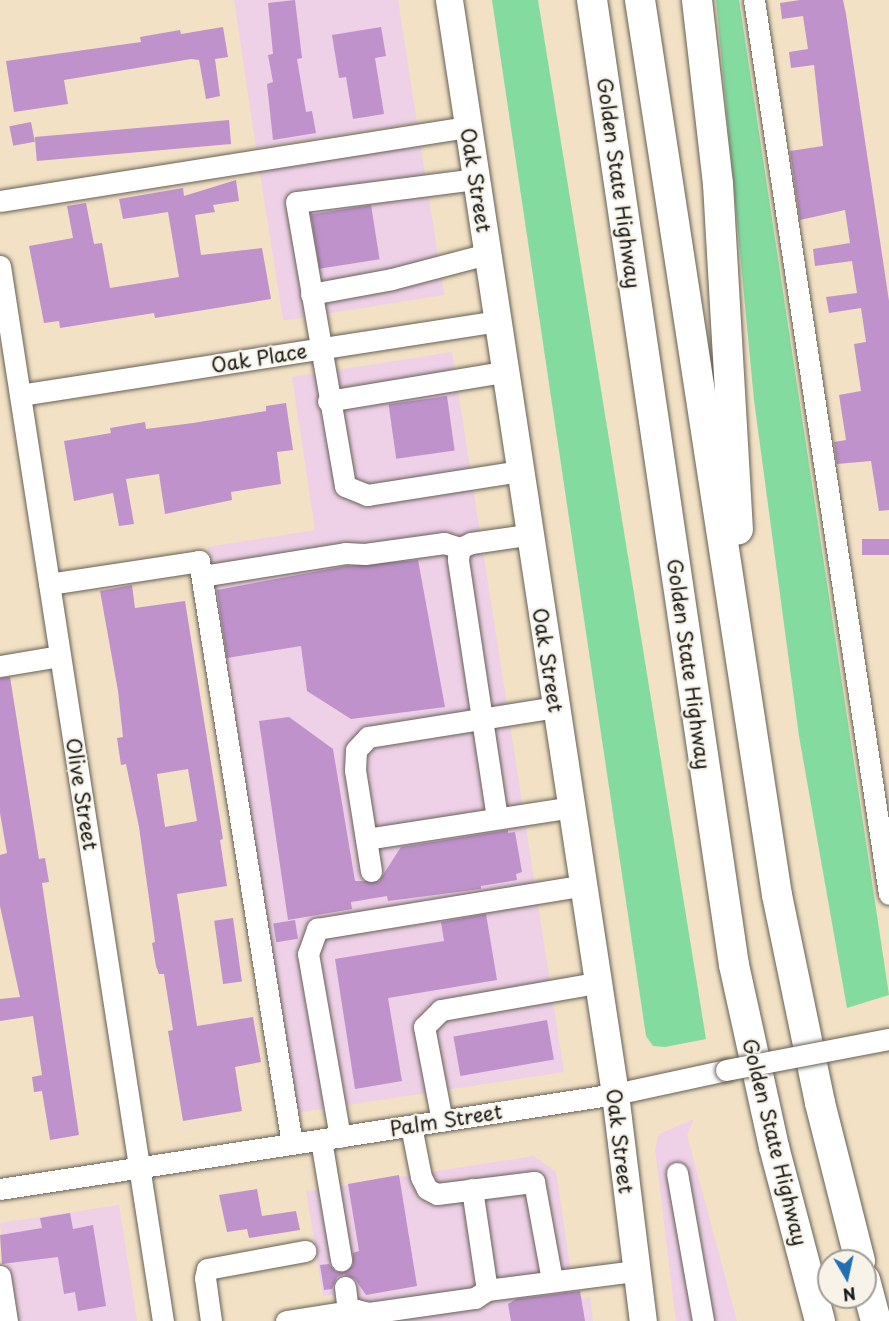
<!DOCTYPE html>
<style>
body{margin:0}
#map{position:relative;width:889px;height:1321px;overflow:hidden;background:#f2e1c5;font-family:"Playpen Sans",sans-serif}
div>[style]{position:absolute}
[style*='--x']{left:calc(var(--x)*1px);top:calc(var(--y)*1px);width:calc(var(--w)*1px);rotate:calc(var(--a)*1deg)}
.built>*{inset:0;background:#eed0e7;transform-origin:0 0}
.green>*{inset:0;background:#84dba0}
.building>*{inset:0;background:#bf92cb;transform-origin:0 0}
.roads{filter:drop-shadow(0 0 2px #676157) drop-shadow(0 0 2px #676157)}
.minor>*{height:21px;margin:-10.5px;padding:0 10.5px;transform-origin:10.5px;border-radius:10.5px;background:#fff}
.major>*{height:27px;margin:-13.5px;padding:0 13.5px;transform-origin:13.5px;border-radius:13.5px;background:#fff}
.highway>*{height:30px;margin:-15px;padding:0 15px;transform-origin:15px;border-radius:15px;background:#fff}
.bridges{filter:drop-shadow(0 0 2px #676157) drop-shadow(0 0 2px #676157)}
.minor-bridge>*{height:21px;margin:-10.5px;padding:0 10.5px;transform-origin:10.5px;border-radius:10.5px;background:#fff}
span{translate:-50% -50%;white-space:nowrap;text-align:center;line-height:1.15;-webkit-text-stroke:4.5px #f7f3e8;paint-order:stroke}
.street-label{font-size:20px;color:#1c1c1c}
.north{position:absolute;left:817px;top:1249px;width:60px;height:60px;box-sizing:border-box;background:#f7f3e8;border:2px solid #9f9d96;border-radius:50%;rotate:171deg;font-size:16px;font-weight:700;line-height:24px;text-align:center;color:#1c1c1c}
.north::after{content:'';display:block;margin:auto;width:21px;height:27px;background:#1f6fb2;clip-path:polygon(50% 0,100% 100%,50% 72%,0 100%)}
</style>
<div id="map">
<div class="built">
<div style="clip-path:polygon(234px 0,398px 0,417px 123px,256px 148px)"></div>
<div style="left:420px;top:142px;width:155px;height:163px;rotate:81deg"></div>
<div style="clip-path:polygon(452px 352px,564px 1072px,295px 1113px,208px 547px,315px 530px,292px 377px)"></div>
<div style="clip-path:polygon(694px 1119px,687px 1135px,737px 1321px,676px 1321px,655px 1149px,659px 1134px)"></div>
<div style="clip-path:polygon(534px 1156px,556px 1172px,575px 1299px,590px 1297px,593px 1321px,347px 1321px,342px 1294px,323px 1296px,306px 1191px)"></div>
<div style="clip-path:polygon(119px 1205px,137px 1321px,15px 1321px,0 1223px)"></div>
</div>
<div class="green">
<div style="clip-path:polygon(492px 0,538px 0,706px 1039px,665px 1047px,653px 1046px,646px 1036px)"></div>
<div style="clip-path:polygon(716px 0,739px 0,889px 995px,847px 1008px,799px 736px,754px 400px)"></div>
</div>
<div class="building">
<div style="clip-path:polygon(295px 0,302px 58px,297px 59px,306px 112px,312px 111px,316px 133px,273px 140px,267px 84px,273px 82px,268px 55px,273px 54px,268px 3px)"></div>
<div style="clip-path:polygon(800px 0,843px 0,846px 14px,889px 301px,889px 510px,879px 511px,871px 461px,837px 464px,834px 442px,846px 440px,839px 395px,861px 391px,854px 344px,866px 342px,861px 308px,829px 313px,826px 297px,857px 293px,852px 261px,815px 266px,813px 249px,850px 243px,845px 210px,800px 220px,790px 151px,823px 146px,814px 65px,791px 68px,789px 52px,808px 49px,803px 16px,782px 19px,780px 3px)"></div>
<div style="clip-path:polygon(223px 27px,228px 57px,215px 59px,220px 96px,206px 99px,199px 60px,191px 59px,64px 80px,68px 104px,14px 112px,6px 61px,141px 42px,140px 37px,180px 30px,181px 34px)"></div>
<div style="clip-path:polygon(381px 27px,386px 56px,375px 58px,384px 114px,353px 119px,346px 77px,339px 78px,332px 35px)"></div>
<div style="left:229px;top:120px;width:24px;height:195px;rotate:85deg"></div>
<div style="left:31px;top:122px;width:20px;height:22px;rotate:79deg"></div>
<div style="clip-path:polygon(236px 180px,239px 201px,213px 205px,215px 212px,195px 215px,201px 255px,262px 248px,271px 299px,155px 318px,154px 313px,60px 328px,59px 321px,44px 323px,29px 246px,73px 238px,67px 206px,86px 203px,94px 244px,102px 243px,110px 288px,179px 277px,168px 212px,123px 219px,119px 199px,183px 188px,184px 196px)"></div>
<div style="left:371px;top:205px;width:55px;height:61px;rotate:81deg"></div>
<div style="left:447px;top:396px;width:55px;height:59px;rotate:82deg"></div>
<div style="clip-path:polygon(286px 403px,293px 450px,277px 452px,281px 484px,231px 492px,232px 500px,165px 514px,159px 474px,126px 479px,134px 524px,119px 526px,113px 493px,74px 501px,64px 441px,111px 433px,110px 428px,145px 422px,146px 429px,193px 423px,266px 411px,266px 406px)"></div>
<div style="left:889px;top:539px;width:16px;height:27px;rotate:90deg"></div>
<div style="clip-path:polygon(418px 560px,445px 707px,351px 719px,307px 691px,301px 646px,227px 658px,217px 590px,346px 566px)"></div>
<div style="clip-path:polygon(evenodd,132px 585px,135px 608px,185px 601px,223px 839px,220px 840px,227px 886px,177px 894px,197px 1026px,253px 1017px,261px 1062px,235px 1067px,242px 1111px,183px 1121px,168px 1031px,173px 1030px,164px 974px,159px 974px,156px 966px,152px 943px,155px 942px,154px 934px,139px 827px,126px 764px,121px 765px,117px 738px,123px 737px,118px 691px,100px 591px,132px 585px,188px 769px,197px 821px,165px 827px,157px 774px,188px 769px)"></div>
<div style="clip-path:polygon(10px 677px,39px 859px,45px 858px,49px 882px,42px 883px,79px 1135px,50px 1140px,42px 1091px,34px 1092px,32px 1077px,42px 1075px,33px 1016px,0 1021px,0 999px,20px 997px,0 906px,0 855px,7px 853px,0 813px,0 678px)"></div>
<div style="clip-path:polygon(289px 717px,333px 749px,355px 881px,379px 881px,401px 847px,508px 830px,508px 833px,515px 832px,522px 872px,516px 874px,517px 880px,481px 886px,481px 889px,388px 901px,387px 896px,351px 902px,352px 909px,288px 920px,259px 721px)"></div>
<div style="clip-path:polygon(486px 914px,497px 980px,388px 998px,402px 1081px,355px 1089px,335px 959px,444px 941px,441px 922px)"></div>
<div style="left:233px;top:918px;width:64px;height:19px;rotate:82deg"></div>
<div style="left:295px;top:920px;width:19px;height:22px;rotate:81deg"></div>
<div style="left:547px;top:1020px;width:40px;height:95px;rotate:80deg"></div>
<div style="clip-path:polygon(399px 1175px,417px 1286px,366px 1295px,355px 1279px,344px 1274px,337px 1277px,332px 1289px,324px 1290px,320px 1265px,329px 1264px,336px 1272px,344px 1272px,353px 1265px,353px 1253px,359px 1251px,348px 1184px)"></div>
<div style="clip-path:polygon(257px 1189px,262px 1216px,296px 1211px,300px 1230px,249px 1238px,247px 1229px,227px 1232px,219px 1195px)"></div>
<div style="clip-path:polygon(70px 1213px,73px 1229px,93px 1225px,106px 1306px,78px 1311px,75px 1292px,64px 1294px,58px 1257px,2px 1264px,0 1235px,42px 1228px,40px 1218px)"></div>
<div style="clip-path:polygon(580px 1291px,585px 1321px,511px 1321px,508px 1304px,516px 1299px)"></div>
</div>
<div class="roads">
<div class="minor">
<div style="--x:754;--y:0;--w:904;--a:81.41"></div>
<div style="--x:476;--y:179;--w:181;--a:172.7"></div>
<div style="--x:296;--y:202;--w:288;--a:80.2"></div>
<div style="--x:345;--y:486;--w:24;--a:22"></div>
<div style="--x:367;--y:495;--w:155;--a:-8.9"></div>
<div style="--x:0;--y:201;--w:474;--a:-9"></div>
<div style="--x:0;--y:266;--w:1068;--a:81.22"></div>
<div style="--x:311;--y:294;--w:82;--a:-10.5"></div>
<div style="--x:392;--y:279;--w:98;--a:-14.7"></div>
<div style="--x:20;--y:395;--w:483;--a:-8.8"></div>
<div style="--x:328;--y:401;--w:178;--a:-9.4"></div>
<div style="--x:202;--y:576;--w:145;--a:-9.1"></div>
<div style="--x:345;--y:553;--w:20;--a:3"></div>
<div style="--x:365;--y:554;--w:80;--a:-7.9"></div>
<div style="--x:444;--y:543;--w:17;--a:17"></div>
<div style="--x:49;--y:584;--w:152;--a:-8.7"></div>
<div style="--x:199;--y:561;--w:590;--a:80.94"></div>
<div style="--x:0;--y:666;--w:61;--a:-9.5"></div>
<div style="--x:497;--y:818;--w:262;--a:-98.6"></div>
<div style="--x:458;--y:559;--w:11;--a:-80"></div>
<div style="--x:460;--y:548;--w:12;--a:-24"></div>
<div style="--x:471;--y:543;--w:57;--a:-8.1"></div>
<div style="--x:366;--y:839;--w:209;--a:-8.8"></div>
<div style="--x:371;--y:871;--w:102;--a:-99"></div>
<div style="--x:355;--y:770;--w:20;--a:-87"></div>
<div style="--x:356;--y:750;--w:18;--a:-47"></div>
<div style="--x:368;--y:737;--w:190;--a:-9.1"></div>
<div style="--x:442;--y:1121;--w:96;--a:-100.8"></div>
<div style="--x:424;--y:1027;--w:24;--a:-45"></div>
<div style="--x:441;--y:1010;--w:156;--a:-9.9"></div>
<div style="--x:411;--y:1126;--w:52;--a:78.9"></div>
<div style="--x:421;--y:1177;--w:13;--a:63"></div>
<div style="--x:427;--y:1189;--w:11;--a:27"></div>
<div style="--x:437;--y:1194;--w:98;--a:-7.1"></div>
<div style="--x:534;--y:1182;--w:100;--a:79.6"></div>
<div style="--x:340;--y:1137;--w:186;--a:-99.9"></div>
<div style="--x:308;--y:954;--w:27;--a:-70"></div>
<div style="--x:317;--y:929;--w:267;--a:-9.3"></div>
<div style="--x:321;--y:1140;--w:122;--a:80.5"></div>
<div style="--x:677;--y:1173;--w:150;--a:80"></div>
<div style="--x:0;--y:1189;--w:622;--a:-8.78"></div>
<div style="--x:615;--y:1094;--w:114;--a:-12.2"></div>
<div style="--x:472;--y:1189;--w:102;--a:81.6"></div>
<div style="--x:0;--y:1276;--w:46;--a:81.2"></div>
<div style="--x:345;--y:1287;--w:24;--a:83"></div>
<div style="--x:211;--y:1321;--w:43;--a:-97.9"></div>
<div style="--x:205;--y:1278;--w:9;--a:-77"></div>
<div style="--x:207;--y:1269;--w:100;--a:-10.4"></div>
<div style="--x:286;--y:1321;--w:71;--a:-8.9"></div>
<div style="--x:356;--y:1310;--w:13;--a:13"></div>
<div style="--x:369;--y:1313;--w:107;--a:-8.1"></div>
<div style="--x:475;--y:1298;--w:14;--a:-34"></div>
<div style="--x:487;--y:1290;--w:150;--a:-7.3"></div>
</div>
<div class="major">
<div style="--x:449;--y:0;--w:1107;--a:81.37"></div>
<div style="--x:615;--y:1094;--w:229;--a:83"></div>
</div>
<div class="highway">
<div style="--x:592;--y:0;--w:975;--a:81.63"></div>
<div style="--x:734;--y:965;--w:186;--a:77.6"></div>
<div style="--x:774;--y:1147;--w:180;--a:75.2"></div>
<div style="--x:640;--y:0;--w:905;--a:81.3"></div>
<div style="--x:777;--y:895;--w:212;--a:78.3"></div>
<div style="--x:820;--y:1103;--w:163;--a:75.8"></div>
<div style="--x:697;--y:0;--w:185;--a:83.5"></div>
<div style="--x:718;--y:184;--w:346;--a:86.7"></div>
<div style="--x:865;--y:1280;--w:42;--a:75"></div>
</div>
</div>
<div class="bridges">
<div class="minor-bridge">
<div style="--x:726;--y:1070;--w:166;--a:-10.8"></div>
</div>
</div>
<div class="street-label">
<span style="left:476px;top:180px;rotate:81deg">Oak Street</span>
<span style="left:619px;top:183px;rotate:82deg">Golden State Highway</span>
<span style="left:259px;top:358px;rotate:-9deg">Oak Place</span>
<span style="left:548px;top:660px;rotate:81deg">Oak Street</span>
<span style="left:689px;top:664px;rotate:82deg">Golden State Highway</span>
<span style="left:82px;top:794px;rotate:81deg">Olive Street</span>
<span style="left:446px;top:1120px;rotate:-9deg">Palm Street</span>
<span style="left:620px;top:1141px;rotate:83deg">Oak Street</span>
<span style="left:775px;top:1142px;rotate:76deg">Golden State Highway</span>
</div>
<div class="north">N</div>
</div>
